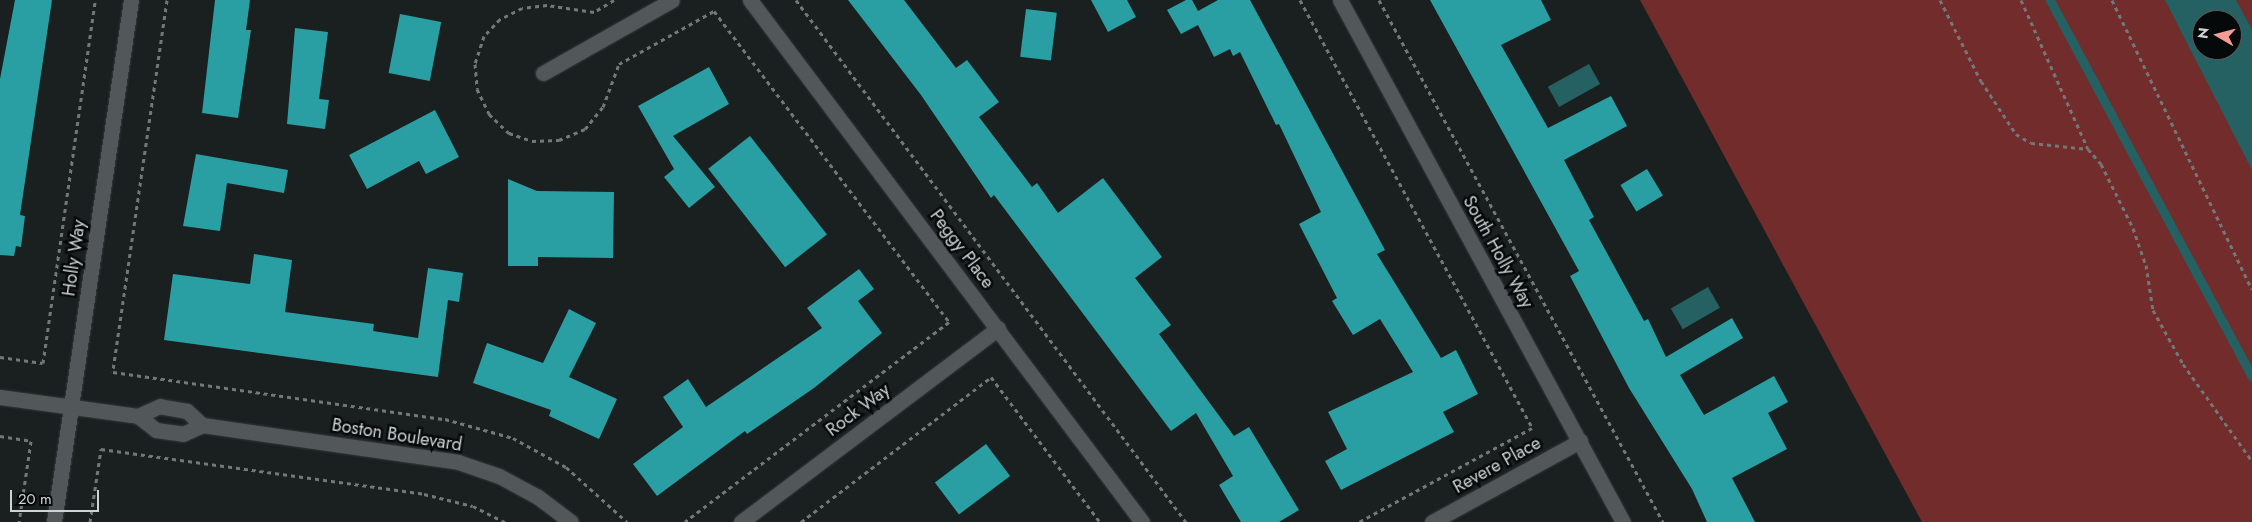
<!DOCTYPE html>
<style>
body{margin:0}
#map{position:relative;width:2252px;height:522px;overflow:hidden;background:#1a1f1f;font-family:Jost,sans-serif}
div>[style]{position:absolute}
[style*='--x']{left:calc(var(--x)*1px);top:calc(var(--y)*1px);width:calc(var(--w)*1px);rotate:calc(var(--a)*1deg)}
.forest>*{inset:0;background:#722c2b}
.water>*{inset:0;background:#256062;transform-origin:0 0}
.stream>*{height:9px;margin:-4.5px;padding:0 4.5px;transform-origin:4.5px;border-radius:4.5px;background:#256062}
.building>*{inset:0;background:#299fa4;transform-origin:0 0}
.path>*{height:3px;margin-top:-1.5px;transform-origin:0;background:repeating-linear-gradient(90deg,#727777 0 4px,transparent 0 8px)}
.roads{filter:drop-shadow(0 0 1px #353939) drop-shadow(0 0 1px #353939)}
.minor>*{height:15px;margin:-7.5px;padding:0 7.5px;transform-origin:7.5px;border-radius:7.5px;background:#525859}
span{translate:-50% -50%;white-space:nowrap;text-align:center;line-height:1.15;-webkit-text-stroke:5px #060909;paint-order:stroke}
.street-label{font-size:18px;color:#cfd3d3}
.north{position:absolute;left:2192px;top:10px;width:50px;height:50px;box-sizing:border-box;background:#060909;border:1px solid #565a5a;border-radius:50%;rotate:278deg;font-size:14px;font-weight:700;line-height:20px;text-align:center;color:#cfd3d3}
.north::after{content:'';display:block;margin:auto;width:18px;height:22px;background:#f59c96;clip-path:polygon(50% 0,100% 100%,50% 72%,0 100%)}
.scale{position:absolute;left:10px;top:490px;width:89px;height:22px;box-sizing:border-box;border:2px solid #cfd3d3;border-top:0;padding-left:6px;font-size:15px;line-height:18px;white-space:nowrap;color:#cfd3d3;-webkit-text-stroke:4px #060909;paint-order:stroke}
</style>
<div id="map">
<div class="forest">
<div style="clip-path:polygon(evenodd,1640px 0,2252px 0,2252px 522px,1922px 522px,1640px 0,2202px 20px,2232px 20px,2232px 50px,2202px 50px,2202px 20px)"></div>
</div>
<div class="water">
<div style="clip-path:polygon(evenodd,2165px 0,2236px 0,2252px 30px,2252px 170px,2165px 0,2202px 20px,2232px 20px,2232px 50px,2202px 50px,2202px 20px)"></div>
<div style="left:1589px;top:64px;width:23px;height:47px;rotate:61deg"></div>
<div style="left:1708px;top:287px;width:24px;height:43px;rotate:60deg"></div>
</div>
<div class="stream">
<div style="--x:2050;--y:0;--w:427;--a:61.8"></div>
</div>
<div class="building">
<div style="clip-path:polygon(15px 0,52px 0,20px 215px,25px 216px,21px 247px,16px 246px,14px 256px,0 255px,0 79px)"></div>
<div style="clip-path:polygon(215px 0,250px 0,246px 30px,251px 30px,238px 118px,202px 113px)"></div>
<div style="clip-path:polygon(848px 0,904px 0,956px 68px,967px 60px,999px 102px,979px 117px,1032px 187px,1037px 183px,1058px 213px,1103px 178px,1162px 257px,1135px 278px,1171px 325px,1159px 334px,1234px 436px,1249px 427px,1299px 510px,1279px 522px,1241px 522px,1219px 485px,1233px 476px,1196px 413px,1171px 431px,994px 195px,991px 198px,921px 95px)"></div>
<div style="clip-path:polygon(1091px 0,1127px 0,1136px 17px,1108px 32px)"></div>
<div style="clip-path:polygon(1186px 0,1192px 0,1198px 11px,1218px 0,1250px 0,1385px 250px,1377px 254px,1441px 358px,1456px 350px,1478px 394px,1443px 412px,1454px 432px,1341px 490px,1325px 461px,1347px 449px,1328px 412px,1413px 372px,1380px 319px,1353px 335px,1332px 301px,1337px 298px,1299px 224px,1321px 212px,1279px 124px,1276px 125px,1240px 52px,1233px 56px,1230px 49px,1214px 57px,1198px 25px,1181px 34px,1167px 10px)"></div>
<div style="clip-path:polygon(1430px 0,1541px 0,1551px 20px,1501px 45px,1548px 128px,1611px 96px,1627px 126px,1564px 160px,1594px 217px,1589px 220px,1644px 321px,1648px 319px,1666px 357px,1732px 318px,1743px 338px,1680px 375px,1704px 415px,1774px 376px,1788px 402px,1768px 413px,1787px 449px,1732px 478px,1755px 522px,1707px 522px,1692px 489px,1629px 388px,1570px 276px,1579px 271px)"></div>
<div style="left:1026px;top:9px;width:31px;height:48px;rotate:7deg"></div>
<div style="left:400px;top:14px;width:42px;height:60px;rotate:11deg"></div>
<div style="clip-path:polygon(295px 28px,328px 32px,319px 99px,329px 100px,325px 129px,287px 124px)"></div>
<div style="clip-path:polygon(709px 67px,729px 104px,673px 136px,715px 187px,689px 208px,664px 177px,674px 169px,638px 106px)"></div>
<div style="clip-path:polygon(435px 110px,459px 157px,426px 174px,419px 161px,367px 189px,349px 155px)"></div>
<div style="left:750px;top:136px;width:125px;height:53px;rotate:52deg"></div>
<div style="clip-path:polygon(196px 154px,288px 170px,284px 193px,227px 183px,220px 231px,183px 226px)"></div>
<div style="left:1647px;top:169px;width:31px;height:31px;rotate:59deg"></div>
<div style="clip-path:polygon(508px 179px,537px 191px,614px 192px,613px 258px,538px 257px,538px 266px,508px 266px)"></div>
<div style="clip-path:polygon(254px 254px,292px 260px,285px 312px,374px 324px,373px 331px,418px 338px,428px 268px,463px 273px,459px 302px,448px 300px,438px 377px,164px 340px,173px 274px,250px 284px)"></div>
<div style="clip-path:polygon(859px 269px,874px 289px,858px 301px,882px 333px,814px 388px,747px 434px,745px 431px,657px 496px,633px 464px,683px 427px,663px 397px,688px 379px,706px 407px,822px 328px,807px 308px)"></div>
<div style="clip-path:polygon(569px 309px,596px 323px,569px 377px,617px 399px,599px 439px,549px 416px,551px 410px,473px 383px,487px 343px,543px 363px)"></div>
<div style="left:986px;top:444px;width:40px;height:64px;rotate:53deg"></div>
</div>
<div class="path">
<div style="--x:167;--y:0;--w:376;--a:98.3"></div>
<div style="--x:113;--y:372;--w:335;--a:8.1"></div>
<div style="--x:445;--y:419;--w:71;--a:15.6"></div>
<div style="--x:513;--y:438;--w:60;--a:28.7"></div>
<div style="--x:566;--y:467;--w:82;--a:42"></div>
<div style="--x:614;--y:0;--w:23;--a:149"></div>
<div style="--x:594;--y:12;--w:48;--a:-171.5"></div>
<div style="--x:547;--y:5;--w:25;--a:173"></div>
<div style="--x:522;--y:8;--w:25;--a:153"></div>
<div style="--x:500;--y:19;--w:23;--a:133"></div>
<div style="--x:484;--y:36;--w:29;--a:108"></div>
<div style="--x:475;--y:64;--w:25;--a:85"></div>
<div style="--x:477;--y:89;--w:28;--a:64"></div>
<div style="--x:489;--y:114;--w:28;--a:44"></div>
<div style="--x:509;--y:133;--w:24;--a:19"></div>
<div style="--x:532;--y:141;--w:27;--a:-2"></div>
<div style="--x:559;--y:140;--w:28;--a:-23"></div>
<div style="--x:585;--y:129;--w:28;--a:-51"></div>
<div style="--x:603;--y:107;--w:46;--a:-69.6"></div>
<div style="--x:619;--y:64;--w:109;--a:-29.2"></div>
<div style="--x:714;--y:11;--w:390;--a:52.9"></div>
<div style="--x:949;--y:322;--w:331;--a:142.9"></div>
<div style="--x:796;--y:0;--w:652;--a:53.24"></div>
<div style="--x:1300;--y:0;--w:487;--a:61.5"></div>
<div style="--x:1532;--y:428;--w:197;--a:151.5"></div>
<div style="--x:1379;--y:0;--w:594;--a:61.45"></div>
<div style="--x:1940;--y:0;--w:91;--a:63.2"></div>
<div style="--x:1981;--y:81;--w:64;--a:56.6"></div>
<div style="--x:2016;--y:134;--w:17;--a:31"></div>
<div style="--x:2031;--y:143;--w:57;--a:6"></div>
<div style="--x:2088;--y:149;--w:20;--a:49"></div>
<div style="--x:2101;--y:164;--w:72;--a:63.4"></div>
<div style="--x:2133;--y:228;--w:39;--a:71"></div>
<div style="--x:2146;--y:265;--w:46;--a:81.2"></div>
<div style="--x:2153;--y:310;--w:62;--a:60.9"></div>
<div style="--x:2183;--y:364;--w:119;--a:54.6"></div>
<div style="--x:2021;--y:0;--w:163;--a:65.8"></div>
<div style="--x:2112;--y:0;--w:321;--a:64.2"></div>
<div style="--x:0;--y:357;--w:43;--a:7.9"></div>
<div style="--x:43;--y:363;--w:367;--a:-81.8"></div>
<div style="--x:0;--y:436;--w:31;--a:9"></div>
<div style="--x:31;--y:441;--w:82;--a:98.4"></div>
<div style="--x:90;--y:522;--w:74;--a:-81.4"></div>
<div style="--x:101;--y:449;--w:326;--a:7.9"></div>
<div style="--x:424;--y:494;--w:50;--a:13.8"></div>
<div style="--x:473;--y:506;--w:36;--a:27"></div>
<div style="--x:801;--y:522;--w:239;--a:-37.3"></div>
<div style="--x:991;--y:377;--w:181;--a:53.1"></div>
</div>
<div class="roads">
<div class="minor">
<div style="--x:750;--y:0;--w:653;--a:53.09"></div>
<div style="--x:1340;--y:0;--w:594;--a:61.54"></div>
<div style="--x:543;--y:73;--w:148;--a:-29.5"></div>
<div style="--x:0;--y:397;--w:139;--a:7.8"></div>
<div style="--x:138;--y:416;--w:23;--a:38"></div>
<div style="--x:156;--y:430;--w:27;--a:8"></div>
<div style="--x:183;--y:434;--w:21;--a:-25"></div>
<div style="--x:202;--y:425;--w:21;--a:-137"></div>
<div style="--x:187;--y:411;--w:27;--a:-170"></div>
<div style="--x:160;--y:406;--w:24;--a:156"></div>
<div style="--x:202;--y:425;--w:259;--a:8.2"></div>
<div style="--x:458;--y:462;--w:43;--a:18.9"></div>
<div style="--x:499;--y:476;--w:44;--a:28.3"></div>
<div style="--x:538;--y:497;--w:41;--a:37.1"></div>
<div style="--x:54;--y:522;--w:528;--a:-81.61"></div>
<div style="--x:741;--y:522;--w:322;--a:-37"></div>
<div style="--x:1432;--y:522;--w:169;--a:-28.7"></div>
</div>
</div>
<div class="street-label">
<span style="left:962px;top:249px;rotate:53deg">Peggy Place</span>
<span style="left:1498px;top:252px;rotate:61deg">South Holly Way</span>
<span style="left:74px;top:258px;rotate:-82deg">Holly Way</span>
<span style="left:858px;top:410px;rotate:-37deg">Rock Way</span>
<span style="left:397px;top:435px;rotate:9deg">Boston Boulevard</span>
<span style="left:1497px;top:465px;rotate:-29deg">Revere Place</span>
</div>
<div class="north">N</div>
<div class="scale">20 m</div>
</div>
